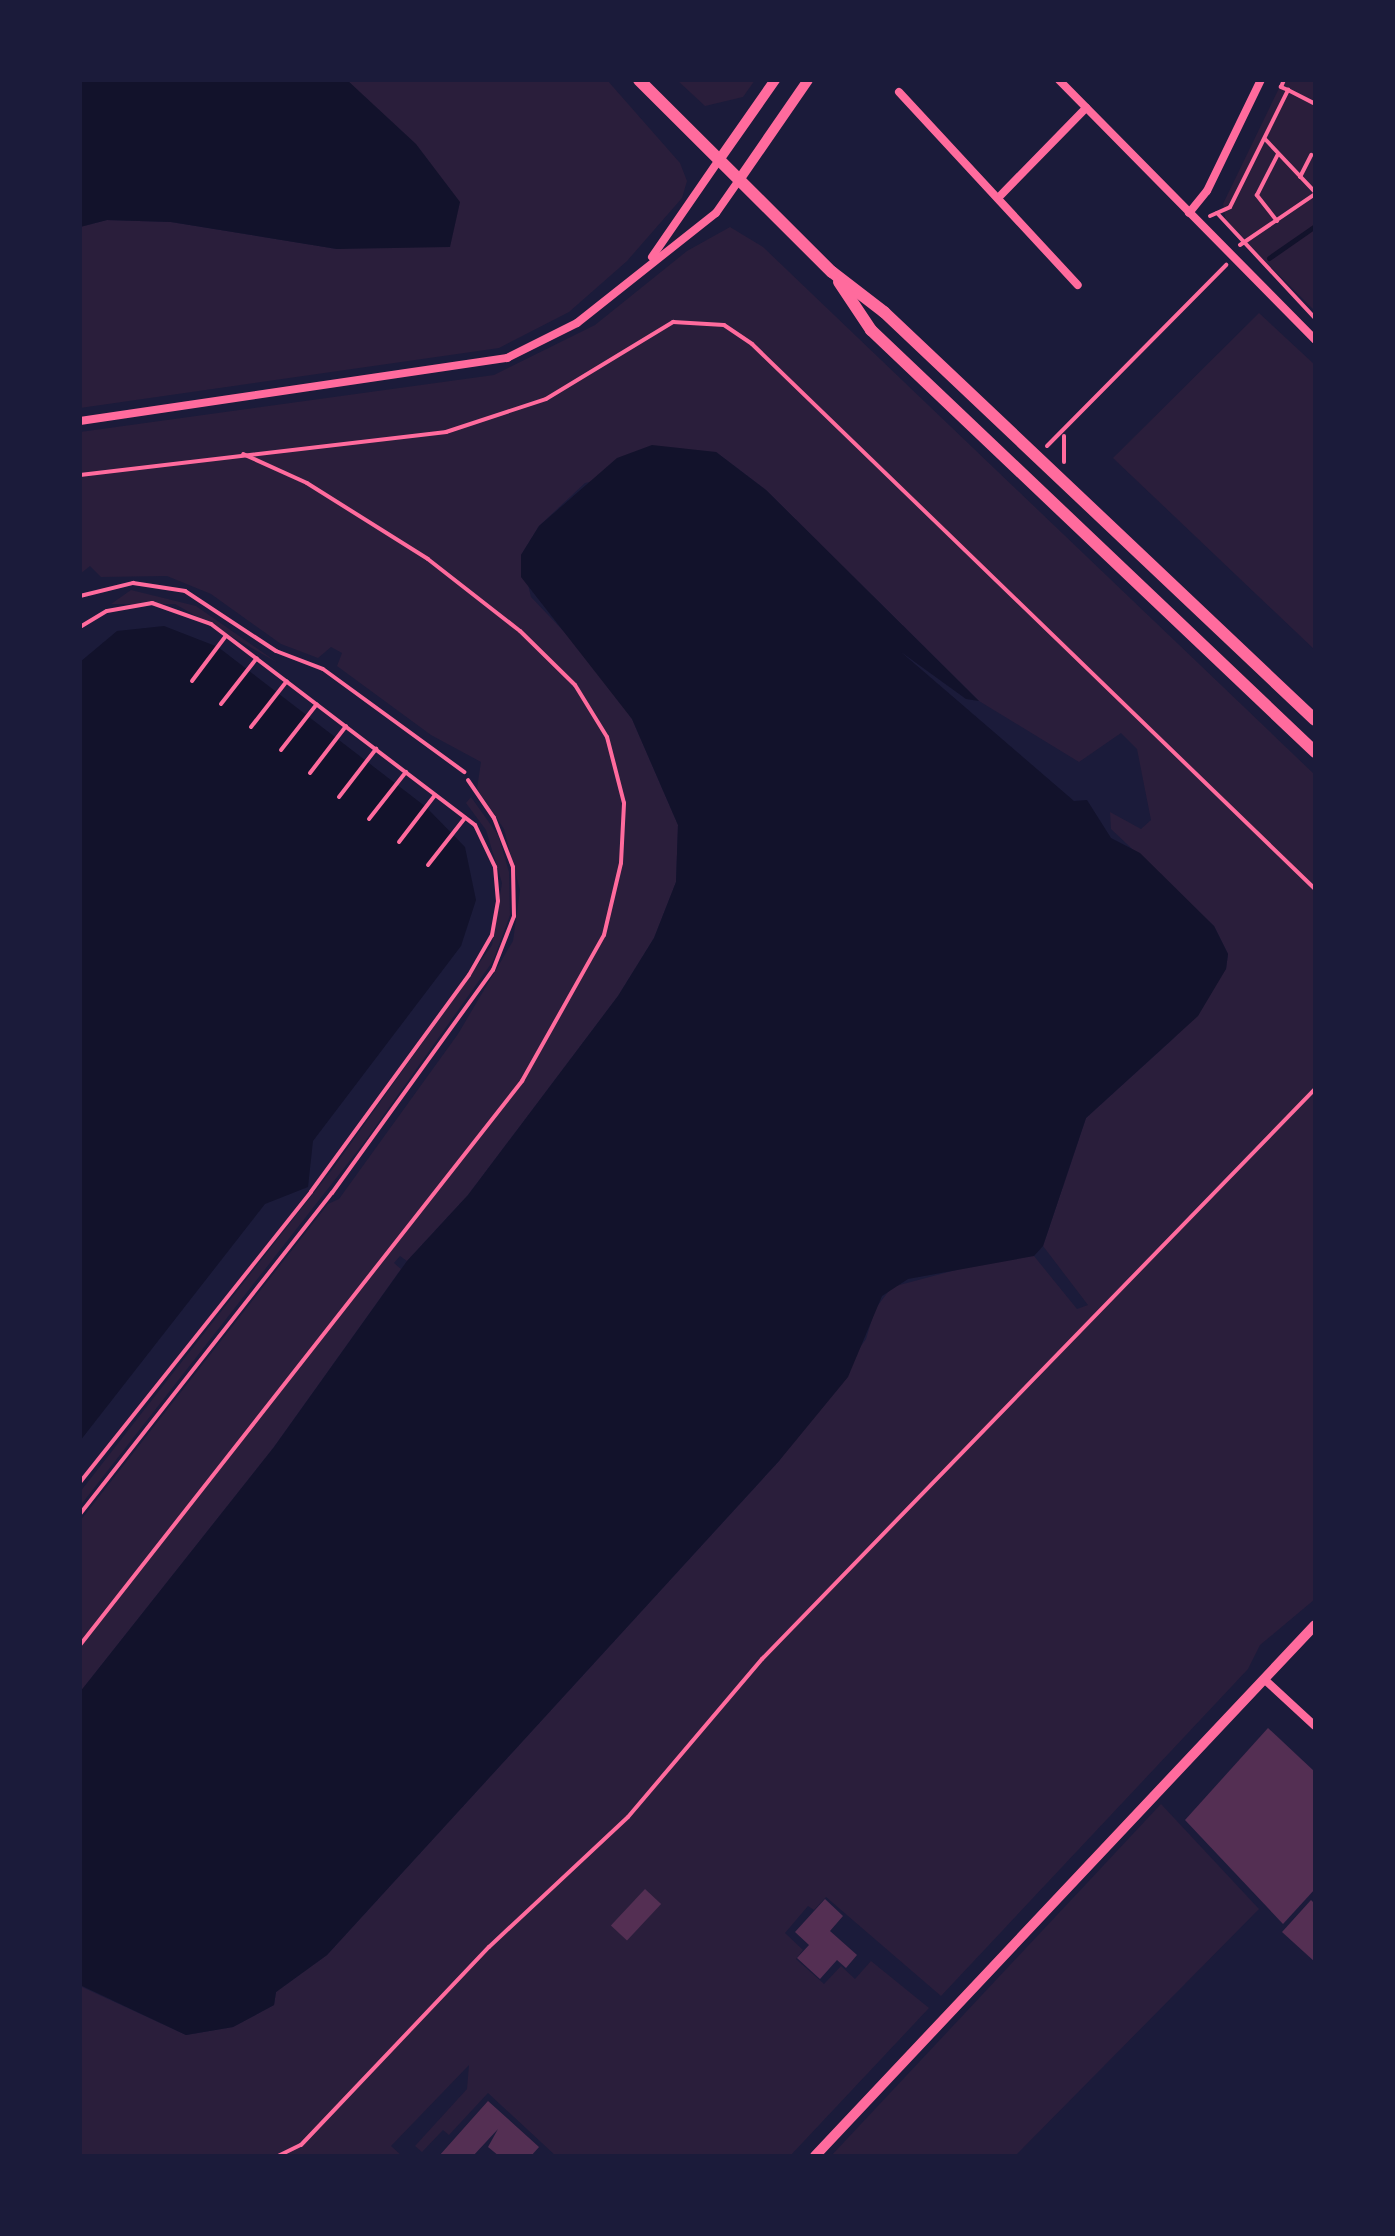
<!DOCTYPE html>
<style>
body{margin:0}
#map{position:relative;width:1395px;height:2236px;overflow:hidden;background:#1b1b3a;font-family:Poppins,sans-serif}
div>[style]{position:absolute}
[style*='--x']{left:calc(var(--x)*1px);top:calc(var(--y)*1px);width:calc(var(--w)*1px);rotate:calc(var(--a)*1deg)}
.green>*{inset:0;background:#2a1e3b}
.water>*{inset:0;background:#12122b}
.stream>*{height:5px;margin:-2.5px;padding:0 2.5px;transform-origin:2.5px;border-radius:2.5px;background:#12122b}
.building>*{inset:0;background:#542f53;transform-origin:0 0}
.path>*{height:4px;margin:-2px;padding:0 2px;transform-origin:2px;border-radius:2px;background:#ff6b9d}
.service>*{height:4px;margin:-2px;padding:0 2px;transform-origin:2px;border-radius:2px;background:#ff6b9d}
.minor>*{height:8px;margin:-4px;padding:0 4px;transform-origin:4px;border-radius:4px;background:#ff6b9d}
.tertiary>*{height:10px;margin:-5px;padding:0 5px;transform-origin:5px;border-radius:5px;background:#ff6b9d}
.primary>*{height:12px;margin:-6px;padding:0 6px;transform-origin:6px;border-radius:6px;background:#ff6b9d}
span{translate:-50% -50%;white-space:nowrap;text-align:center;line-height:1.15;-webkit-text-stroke:8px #1b1b3a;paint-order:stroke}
.frame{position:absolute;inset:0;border:82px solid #1b1b3a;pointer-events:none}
</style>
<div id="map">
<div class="green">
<div style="clip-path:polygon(347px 80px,607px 80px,680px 163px,687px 181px,682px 198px,627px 261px,569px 312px,499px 348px,80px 408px,80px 227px,107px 220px,171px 222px,337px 249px,361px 94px)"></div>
<div style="clip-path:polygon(677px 80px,755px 80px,743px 97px,705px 106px)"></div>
<div style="clip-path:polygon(1283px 80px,1315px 80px,1315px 311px,1226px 222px,1223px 204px)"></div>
<div style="clip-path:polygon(730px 227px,763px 247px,1315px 775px,1315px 1599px,1260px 1645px,1248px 1669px,941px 1996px,826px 1897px,814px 1910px,808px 1906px,785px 1933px,803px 1950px,796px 1959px,824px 1984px,841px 1966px,855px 1979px,871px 1961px,929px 2008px,790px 2156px,556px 2156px,488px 2093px,449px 2135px,443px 2130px,422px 2152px,415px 2146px,467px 2089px,469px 2065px,391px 2146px,402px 2156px,80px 2156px,80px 1986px,186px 2035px,233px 2027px,274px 2005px,276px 1992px,327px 1955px,779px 1461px,866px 1339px,875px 1309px,892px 1287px,1016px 1254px,1034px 1256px,1077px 1309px,1088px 1305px,1043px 1246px,1086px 1118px,1174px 1038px,1226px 969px,1228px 954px,1214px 926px,1111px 829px,1110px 812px,1141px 829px,1151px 820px,1137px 749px,1121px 733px,1079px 762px,979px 701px,766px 490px,716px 452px,585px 483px,539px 526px,521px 555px,531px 597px,591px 660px,632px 719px,678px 825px,676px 882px,654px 938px,618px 996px,468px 1195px,407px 1261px,400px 1256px,394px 1263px,401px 1269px,274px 1447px,80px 1692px,80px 1521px,328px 1204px,339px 1199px,458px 1034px,513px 941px,520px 890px,504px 829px,477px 789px,481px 762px,431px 735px,337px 666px,342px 653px,331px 647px,318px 658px,281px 644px,211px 594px,167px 576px,101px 577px,90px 566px,80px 574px,80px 432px,494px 375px,595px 325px,687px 251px)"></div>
<div style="clip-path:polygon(1259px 313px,1315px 365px,1315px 650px,1113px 458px)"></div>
<div style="clip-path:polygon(131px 590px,196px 606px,278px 663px,175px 604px,111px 604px)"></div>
<div style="clip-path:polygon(471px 797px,498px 835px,509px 872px,510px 915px,493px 961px,366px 1140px,80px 1506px,80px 1492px,334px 1167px,492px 945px,502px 883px,486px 830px,466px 803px)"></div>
<div style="clip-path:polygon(1161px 1804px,1259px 1909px,1015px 2156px,831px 2156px)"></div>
</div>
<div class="water">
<div style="clip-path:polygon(80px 80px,347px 80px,416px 144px,460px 202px,450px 247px,337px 249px,171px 222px,107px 220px,80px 227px)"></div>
<div style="clip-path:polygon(652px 445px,716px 452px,766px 490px,979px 701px,966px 699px,901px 652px,1074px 801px,1087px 800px,1111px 838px,1140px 853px,1214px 926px,1228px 954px,1226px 969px,1198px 1016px,1086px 1118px,1043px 1246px,1034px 1256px,908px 1279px,882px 1296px,848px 1377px,779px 1461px,327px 1955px,276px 1992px,274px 2005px,233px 2027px,186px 2035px,80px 1985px,80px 1692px,274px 1447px,407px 1261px,468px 1195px,618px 996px,654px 938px,676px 882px,678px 825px,632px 719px,521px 577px,521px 555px,539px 526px,617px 458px)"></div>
<div style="clip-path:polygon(164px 626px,218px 647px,426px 807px,465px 847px,476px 900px,461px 946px,313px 1141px,308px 1187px,265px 1204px,80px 1441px,80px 662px,117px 631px)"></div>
</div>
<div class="stream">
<div style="--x:1269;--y:258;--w:56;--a:-34.8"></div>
</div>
<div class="building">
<div style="clip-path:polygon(1268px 1728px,1315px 1772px,1315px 1889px,1283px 1924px,1185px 1820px)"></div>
<div style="left:645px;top:1889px;width:22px;height:50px;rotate:43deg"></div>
<div style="clip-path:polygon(825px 1899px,843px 1916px,830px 1931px,857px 1955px,846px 1968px,837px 1960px,820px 1979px,797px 1958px,809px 1945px,795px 1932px)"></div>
<div style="clip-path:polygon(1311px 1900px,1315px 1904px,1315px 1962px,1282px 1932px)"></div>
<div style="clip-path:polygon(488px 2101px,539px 2147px,531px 2156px,499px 2156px,488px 2147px,498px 2129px,473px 2156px,439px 2156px)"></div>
</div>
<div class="path">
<div style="--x:1288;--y:90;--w:30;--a:27"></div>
<div style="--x:1265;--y:139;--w:73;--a:46.7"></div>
<div style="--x:1300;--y:177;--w:25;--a:-63"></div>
<div style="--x:1217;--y:213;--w:144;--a:47"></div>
<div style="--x:1210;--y:216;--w:22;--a:-24"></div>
<div style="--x:1230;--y:207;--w:131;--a:-63.6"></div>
<div style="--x:1288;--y:90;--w:8;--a:-157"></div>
<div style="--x:1281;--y:87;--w:8;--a:-67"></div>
<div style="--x:1277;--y:221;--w:33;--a:-128"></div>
<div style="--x:1257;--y:195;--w:46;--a:-62.9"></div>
<div style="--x:1240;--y:245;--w:91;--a:-34.2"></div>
<div style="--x:1064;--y:436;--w:26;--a:90"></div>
<div style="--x:1047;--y:446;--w:255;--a:-45.3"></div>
<div style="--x:80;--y:475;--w:369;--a:-6.7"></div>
<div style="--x:446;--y:432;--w:105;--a:-18.3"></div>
<div style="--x:546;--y:399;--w:149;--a:-31.2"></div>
<div style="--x:673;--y:322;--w:51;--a:3.4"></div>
<div style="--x:724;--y:325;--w:34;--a:34"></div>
<div style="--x:752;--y:344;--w:784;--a:44.07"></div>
<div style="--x:80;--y:627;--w:31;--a:-31"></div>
<div style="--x:107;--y:611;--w:46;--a:-10.1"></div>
<div style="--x:152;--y:603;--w:63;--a:19.6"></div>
<div style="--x:211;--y:624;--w:332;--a:37.3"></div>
<div style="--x:475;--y:825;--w:47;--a:64.5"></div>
<div style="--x:495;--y:867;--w:34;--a:85"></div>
<div style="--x:498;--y:901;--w:35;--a:100"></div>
<div style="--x:492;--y:935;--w:46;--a:119.9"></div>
<div style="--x:469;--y:975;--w:268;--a:126.1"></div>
<div style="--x:311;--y:1192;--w:371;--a:128.5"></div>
<div style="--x:192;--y:681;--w:55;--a:-53.1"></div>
<div style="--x:221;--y:704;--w:58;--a:-52"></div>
<div style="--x:251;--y:727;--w:58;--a:-52"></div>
<div style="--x:281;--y:750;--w:58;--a:-52"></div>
<div style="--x:310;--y:773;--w:59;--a:-52.5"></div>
<div style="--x:339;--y:797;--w:61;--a:-52.4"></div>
<div style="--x:369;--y:819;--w:60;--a:-51.8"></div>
<div style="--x:399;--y:842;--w:59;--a:-52.5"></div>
<div style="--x:428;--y:865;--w:60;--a:-51.8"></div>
<div style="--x:80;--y:1514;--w:408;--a:-51.9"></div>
<div style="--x:332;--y:1193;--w:275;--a:-54.2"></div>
<div style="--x:493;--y:970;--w:58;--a:-68.7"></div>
<div style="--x:514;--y:916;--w:49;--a:-91.2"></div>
<div style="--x:513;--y:867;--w:53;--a:-111.2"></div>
<div style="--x:494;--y:818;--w:46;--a:-124.4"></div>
<div style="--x:80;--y:1645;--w:717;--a:-51.91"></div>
<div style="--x:522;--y:1081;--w:167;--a:-60.7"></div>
<div style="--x:604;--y:935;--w:74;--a:-76.7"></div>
<div style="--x:621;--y:863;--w:60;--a:-87.1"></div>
<div style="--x:624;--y:803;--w:68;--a:-104.4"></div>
<div style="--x:607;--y:737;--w:61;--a:-121.6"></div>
<div style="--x:575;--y:685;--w:77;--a:-135.5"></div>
<div style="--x:520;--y:631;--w:117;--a:-142"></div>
<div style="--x:428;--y:559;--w:143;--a:-147.9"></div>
<div style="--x:307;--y:483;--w:70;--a:-155.6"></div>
<div style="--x:278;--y:2156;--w:25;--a:-26"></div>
<div style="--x:301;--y:2145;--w:273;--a:-46.5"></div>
<div style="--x:489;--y:1947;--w:190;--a:-43.1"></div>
<div style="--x:628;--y:1817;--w:207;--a:-49.7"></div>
<div style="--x:762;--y:1659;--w:794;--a:-45.87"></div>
</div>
<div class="service">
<div style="--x:80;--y:596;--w:55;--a:-13.8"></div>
<div style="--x:133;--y:583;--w:53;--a:8.7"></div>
<div style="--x:185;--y:591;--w:109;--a:33.4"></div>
<div style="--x:276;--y:651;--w:50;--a:21"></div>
<div style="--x:323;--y:669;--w:175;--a:36.1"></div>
</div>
<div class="minor">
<div style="--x:1059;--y:80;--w:365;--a:45.4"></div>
<div style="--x:899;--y:92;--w:263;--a:47.2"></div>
<div style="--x:1001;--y:195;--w:122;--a:-45.7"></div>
<div style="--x:1189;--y:213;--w:28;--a:-51"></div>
<div style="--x:1207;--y:191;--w:123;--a:-64.1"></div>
<div style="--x:652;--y:257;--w:118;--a:-55.4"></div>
<div style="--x:80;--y:421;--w:432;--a:-8.4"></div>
<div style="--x:507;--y:358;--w:78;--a:-26.6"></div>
<div style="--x:577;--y:323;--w:177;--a:-38.4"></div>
<div style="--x:716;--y:213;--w:40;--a:-55.1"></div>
<div style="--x:1264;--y:1679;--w:69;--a:42.7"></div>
</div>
<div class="tertiary">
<div style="--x:719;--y:160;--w:98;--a:-55"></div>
<div style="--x:739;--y:180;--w:121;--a:-55.4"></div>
<div style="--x:815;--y:2156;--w:729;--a:-46.72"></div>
</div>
<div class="primary">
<div style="--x:639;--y:80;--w:272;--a:44.9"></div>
<div style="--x:832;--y:272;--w:66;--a:37.6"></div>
<div style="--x:884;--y:312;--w:593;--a:43.43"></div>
<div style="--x:839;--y:282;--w:58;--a:56.3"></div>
<div style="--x:871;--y:330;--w:613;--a:43.54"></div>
</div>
<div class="frame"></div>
</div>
